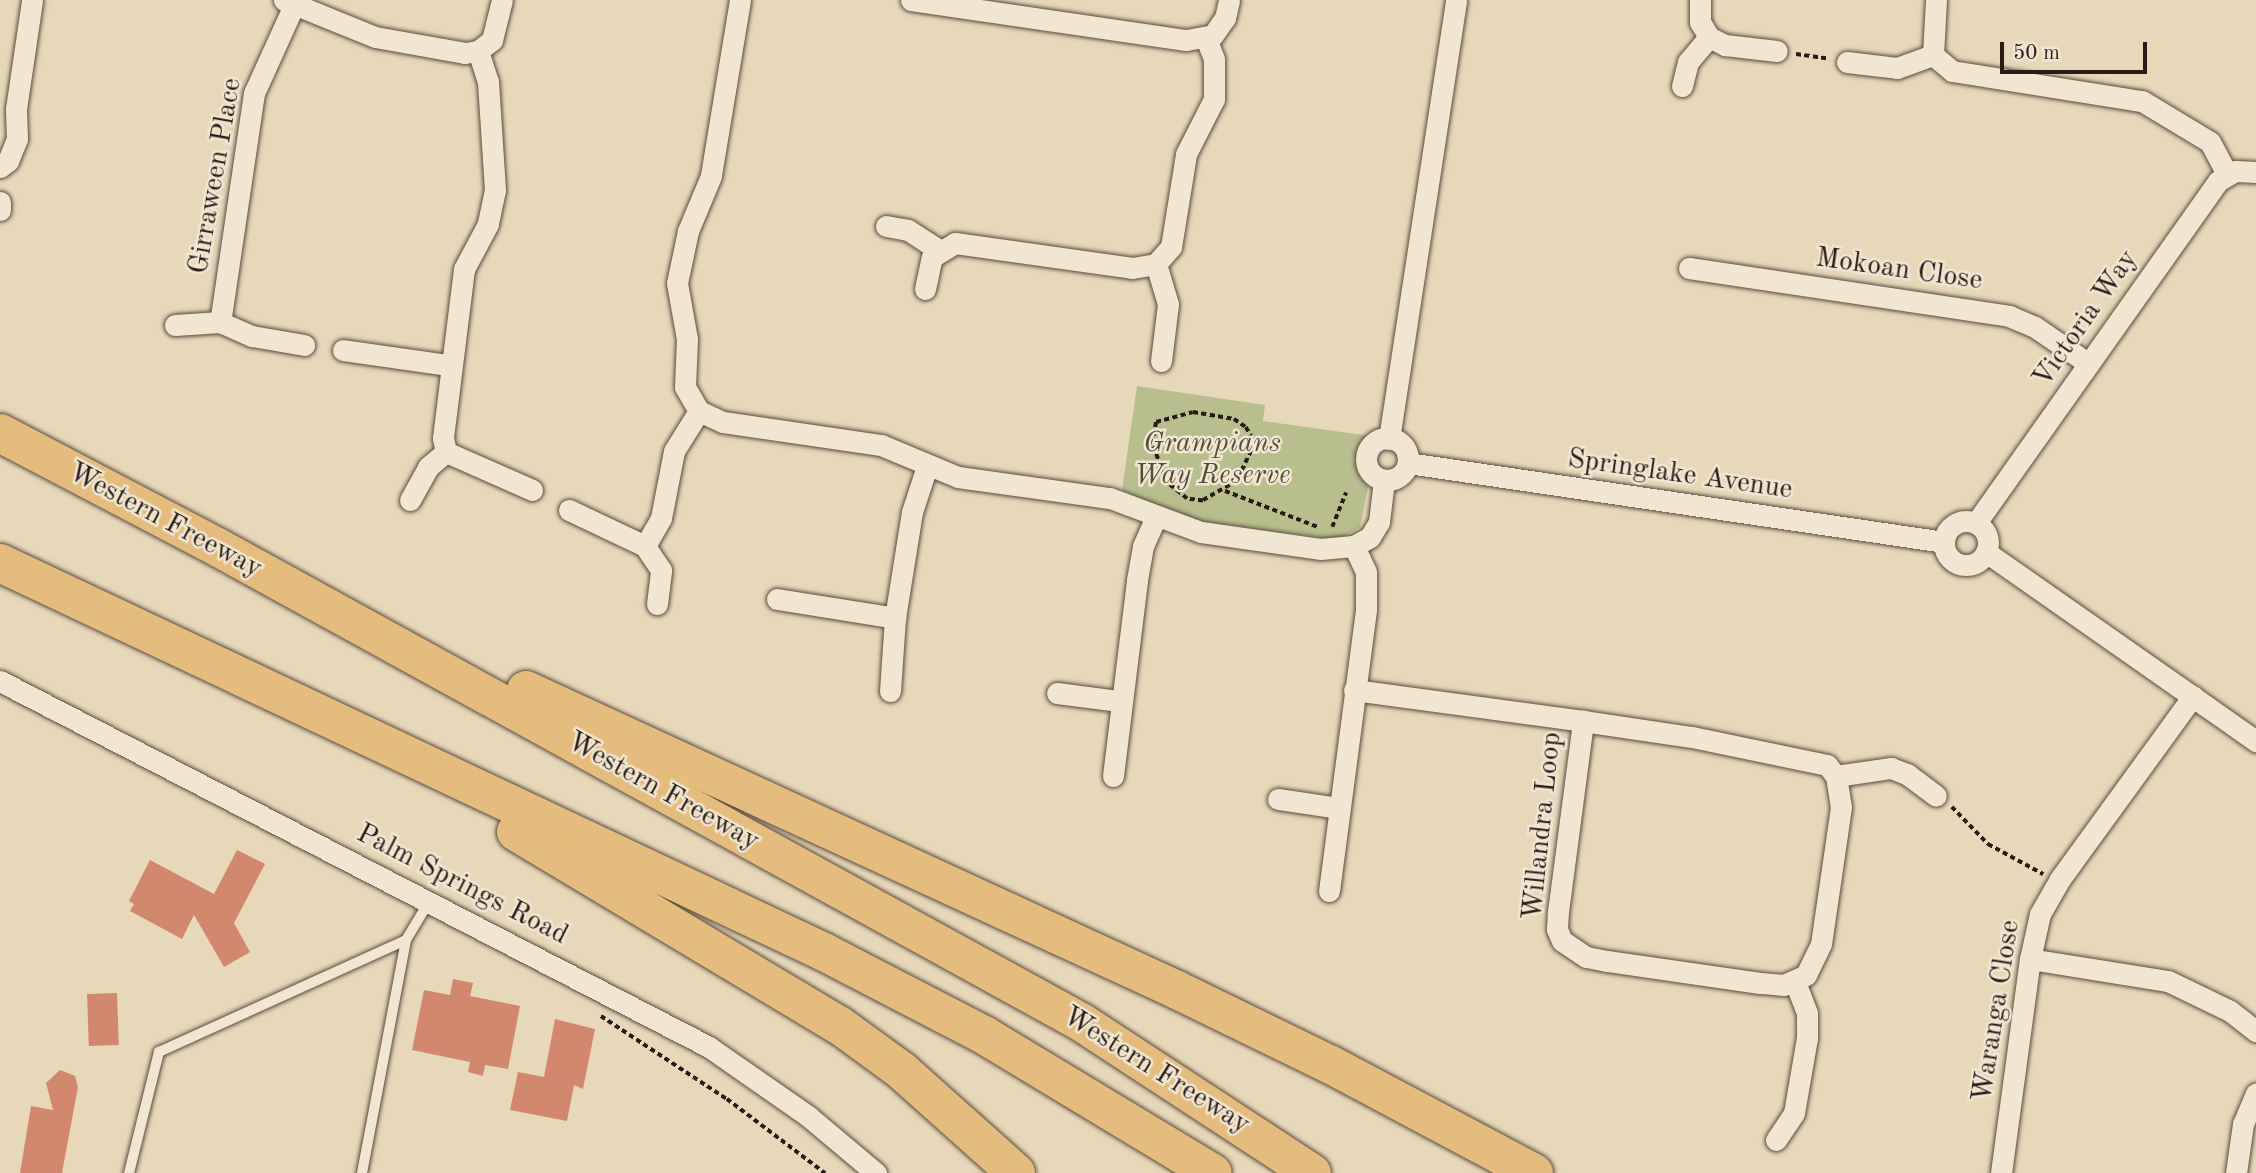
<!DOCTYPE html>
<style>
body{margin:0}
#map{position:relative;width:2256px;height:1173px;overflow:hidden;background:#e8d8ba;font-family:"Old Standard TT",serif}
div>[style]{position:absolute}
[style*='--x']{left:calc(var(--x)*1px);top:calc(var(--y)*1px);width:calc(var(--w)*1px);rotate:calc(var(--a)*1deg)}
.green>*{inset:0;background:#b8be8e}
.building>*{inset:0;background:#d1886f;transform-origin:0 0}
.path>*{height:3.5px;margin-top:-1.75px;transform-origin:0;background:repeating-linear-gradient(90deg,#291c16 0 5px,transparent 0 8.5px)}
.roads{filter:drop-shadow(0 0 2px #594b3f) drop-shadow(0 0 2px #594b3f)}
.service>*{height:10px;margin:-5px;padding:0 5px;transform-origin:5px;border-radius:5px;background:#f0e6d2}
.minor>*{height:21px;margin:-10.5px;padding:0 10.5px;transform-origin:10.5px;border-radius:10.5px;background:#f0e6d2}
.minor>.ring{margin:-10.5px;padding:0;box-sizing:content-box;background:none;border:21px solid #f0e6d2;border-radius:50%}
.motorway>*{height:38px;margin:-19px;padding:0 19px;transform-origin:19px;border-radius:19px;background:#e4bc7d}
span{translate:-50% -50%;white-space:nowrap;text-align:center;line-height:1.15;-webkit-text-stroke:5px #f0e6d2;paint-order:stroke}
.street-label{font-size:28px;color:#291c16}
.park-label{font-size:28px;color:#544d3a;font-style:italic}
.scale{position:absolute;left:2000px;top:42px;width:147px;height:32px;box-sizing:border-box;border:4px solid #291c16;border-top:0;padding-left:9px;font-size:21px;line-height:24px;white-space:nowrap;color:#291c16;-webkit-text-stroke:5px #f0e6d2;paint-order:stroke}
</style>
<div id="map">
<div class="green">
<div style="clip-path:polygon(1137px 386px,1265px 405px,1263px 421px,1370px 436px,1358px 461px,1368px 488px,1360px 527px,1338px 540px,1186px 519px,1122px 490px)"></div>
</div>
<div class="building">
<div style="clip-path:polygon(237px 850px,265px 864px,234px 923px,250px 952px,224px 967px,194px 915px,182px 939px,130px 911px,134px 904px,129px 901px,150px 860px,214px 894px)"></div>
<div style="clip-path:polygon(453px 979px,473px 983px,470px 996px,520px 1006px,508px 1069px,485px 1065px,483px 1076px,468px 1072px,470px 1062px,412px 1050px,424px 990px,450px 995px)"></div>
<div style="left:117px;top:993px;width:52px;height:30px;rotate:88deg"></div>
<div style="clip-path:polygon(555px 1019px,595px 1029px,583px 1089px,574px 1085px,567px 1121px,510px 1110px,518px 1072px,544px 1077px)"></div>
<div style="clip-path:polygon(60px 1070px,75px 1076px,78px 1087px,62px 1173px,20px 1173px,31px 1106px,53px 1110px,46px 1083px)"></div>
</div>
<div class="path">
<div style="--x:1796;--y:54;--w:34;--a:8"></div>
<div style="--x:1193;--y:412;--w:42;--a:9.7"></div>
<div style="--x:1234;--y:419;--w:14;--a:34"></div>
<div style="--x:1246;--y:427;--w:18;--a:61"></div>
<div style="--x:1255;--y:443;--w:42;--a:115.3"></div>
<div style="--x:1237;--y:481;--w:39;--a:150"></div>
<div style="--x:1203;--y:501;--w:16;--a:-173"></div>
<div style="--x:1187;--y:499;--w:26;--a:-141"></div>
<div style="--x:1167;--y:483;--w:42;--a:-111"></div>
<div style="--x:1152;--y:444;--w:22;--a:-80"></div>
<div style="--x:1156;--y:422;--w:38;--a:-15"></div>
<div style="--x:1225;--y:491;--w:100;--a:21.2"></div>
<div style="--x:1332;--y:527;--w:37;--a:-68"></div>
<div style="--x:1952;--y:807;--w:52;--a:45.8"></div>
<div style="--x:1988;--y:844;--w:63;--a:28.6"></div>
<div style="--x:601;--y:1016;--w:151;--a:33.4"></div>
<div style="--x:727;--y:1099;--w:123;--a:37.1"></div>
</div>
<div class="roads">
<div class="service">
<div style="--x:129;--y:1173;--w:125;--a:-76.1"></div>
<div style="--x:159;--y:1052;--w:271;--a:-24.4"></div>
<div style="--x:362;--y:1173;--w:237;--a:-79.3"></div>
<div style="--x:406;--y:940;--w:47;--a:-59"></div>
</div>
<div class="minor">
<div style="--x:284;--y:0;--w:98;--a:22.1"></div>
<div style="--x:375;--y:37;--w:91;--a:10.1"></div>
<div style="--x:465;--y:53;--w:13;--a:-9"></div>
<div style="--x:478;--y:51;--w:18;--a:-38"></div>
<div style="--x:492;--y:40;--w:41;--a:-76"></div>
<div style="--x:740;--y:0;--w:178;--a:99.4"></div>
<div style="--x:711;--y:176;--w:60;--a:112.7"></div>
<div style="--x:688;--y:231;--w:53;--a:101.9"></div>
<div style="--x:677;--y:283;--w:57;--a:79.9"></div>
<div style="--x:687;--y:339;--w:48;--a:92.4"></div>
<div style="--x:685;--y:387;--w:28;--a:60"></div>
<div style="--x:699;--y:411;--w:26;--a:25"></div>
<div style="--x:723;--y:422;--w:160;--a:8.3"></div>
<div style="--x:881;--y:445;--w:83;--a:22.6"></div>
<div style="--x:958;--y:477;--w:153;--a:7.9"></div>
<div style="--x:1110;--y:498;--w:97;--a:20.5"></div>
<div style="--x:1201;--y:532;--w:120;--a:8.1"></div>
<div style="--x:1320;--y:549;--w:34;--a:-5"></div>
<div style="--x:911;--y:0;--w:278;--a:8.3"></div>
<div style="--x:1186;--y:40;--w:27;--a:-10"></div>
<div style="--x:1213;--y:35;--w:21;--a:-55"></div>
<div style="--x:1225;--y:18;--w:18;--a:-77"></div>
<div style="--x:1700;--y:0;--w:22;--a:90"></div>
<div style="--x:1700;--y:22;--w:17;--a:59"></div>
<div style="--x:1709;--y:37;--w:18;--a:27"></div>
<div style="--x:1725;--y:45;--w:52;--a:6.6"></div>
<div style="--x:1936;--y:0;--w:55;--a:93.1"></div>
<div style="--x:1933;--y:55;--w:25;--a:40"></div>
<div style="--x:1952;--y:71;--w:192;--a:9"></div>
<div style="--x:2142;--y:101;--w:79;--a:31.1"></div>
<div style="--x:2210;--y:142;--w:36;--a:62"></div>
<div style="--x:294;--y:5;--w:97;--a:114.4"></div>
<div style="--x:254;--y:93;--w:232;--a:98.4"></div>
<div style="--x:220;--y:322;--w:35;--a:24"></div>
<div style="--x:252;--y:336;--w:53;--a:9.8"></div>
<div style="--x:478;--y:51;--w:33;--a:72"></div>
<div style="--x:488;--y:82;--w:108;--a:86.3"></div>
<div style="--x:495;--y:190;--w:35;--a:102"></div>
<div style="--x:488;--y:224;--w:51;--a:118.1"></div>
<div style="--x:464;--y:269;--w:170;--a:97.1"></div>
<div style="--x:443;--y:438;--w:14;--a:78"></div>
<div style="--x:446;--y:452;--w:94;--a:23.8"></div>
<div style="--x:1847;--y:62;--w:50;--a:6.8"></div>
<div style="--x:1897;--y:68;--w:38;--a:-20"></div>
<div style="--x:1682;--y:86;--w:25;--a:-76"></div>
<div style="--x:1688;--y:62;--w:33;--a:-50"></div>
<div style="--x:0;--y:167;--w:10;--a:-37"></div>
<div style="--x:8;--y:161;--w:24;--a:-68"></div>
<div style="--x:17;--y:139;--w:30;--a:-92"></div>
<div style="--x:16;--y:109;--w:110;--a:-81.6"></div>
<div style="--x:0;--y:202;--w:8;--a:90"></div>
<div style="--x:886;--y:226;--w:22;--a:10"></div>
<div style="--x:908;--y:230;--w:37;--a:33"></div>
<div style="--x:1689;--y:268;--w:324;--a:8.5"></div>
<div style="--x:2009;--y:316;--w:28;--a:23"></div>
<div style="--x:2035;--y:327;--w:65;--a:34.4"></div>
<div style="--x:925;--y:289;--w:33;--a:-78"></div>
<div style="--x:932;--y:257;--w:27;--a:-31"></div>
<div style="--x:955;--y:243;--w:179;--a:8"></div>
<div style="--x:1132;--y:268;--w:24;--a:-9"></div>
<div style="--x:175;--y:325;--w:45;--a:-3.8"></div>
<div style="--x:343;--y:350;--w:107;--a:8.1"></div>
<div style="--x:1161;--y:361;--w:57;--a:-83"></div>
<div style="--x:1168;--y:304;--w:42;--a:-106.7"></div>
<div style="--x:1156;--y:264;--w:23;--a:-49"></div>
<div style="--x:1171;--y:247;--w:94;--a:-80.8"></div>
<div style="--x:1186;--y:154;--w:62;--a:-63"></div>
<div style="--x:1214;--y:99;--w:40;--a:-90"></div>
<div style="--x:1214;--y:59;--w:22;--a:-111"></div>
<div class="ring" style="left:1366px;top:438px;width:21px;height:21px"></div>
<div style="--x:1389;--y:439;--w:444;--a:-81.3"></div>
<div style="--x:1408;--y:463;--w:542;--a:8.38"></div>
<div style="--x:410;--y:500;--w:38;--a:-61"></div>
<div style="--x:428;--y:467;--w:23;--a:-40"></div>
<div style="--x:569;--y:510;--w:84;--a:25.3"></div>
<div class="ring" style="left:1944px;top:521px;width:23px;height:23px"></div>
<div style="--x:1976;--y:523;--w:419;--a:-54.7"></div>
<div style="--x:2218;--y:181;--w:20;--a:-30"></div>
<div style="--x:2235;--y:171;--w:21;--a:3"></div>
<div style="--x:1986;--y:552;--w:330;--a:35"></div>
<div style="--x:777;--y:599;--w:120;--a:9.1"></div>
<div style="--x:657;--y:604;--w:34;--a:-83"></div>
<div style="--x:661;--y:570;--w:29;--a:-124"></div>
<div style="--x:645;--y:546;--w:32;--a:-60"></div>
<div style="--x:661;--y:518;--w:68;--a:-79"></div>
<div style="--x:674;--y:451;--w:47;--a:-58"></div>
<div style="--x:0;--y:681;--w:798;--a:27.3"></div>
<div style="--x:709;--y:1047;--w:121;--a:34.9"></div>
<div style="--x:808;--y:1116;--w:89;--a:40"></div>
<div style="--x:1354;--y:690;--w:231;--a:7.7"></div>
<div style="--x:1583;--y:721;--w:110;--a:8.4"></div>
<div style="--x:1692;--y:737;--w:138;--a:11.7"></div>
<div style="--x:1827;--y:765;--w:14;--a:51"></div>
<div style="--x:1836;--y:776;--w:31;--a:81"></div>
<div style="--x:1841;--y:807;--w:138;--a:98.3"></div>
<div style="--x:1821;--y:944;--w:34;--a:116"></div>
<div style="--x:1806;--y:975;--w:24;--a:156"></div>
<div style="--x:1784;--y:985;--w:24;--a:-175"></div>
<div style="--x:1760;--y:983;--w:155;--a:-171.8"></div>
<div style="--x:1607;--y:961;--w:21;--a:-169"></div>
<div style="--x:1586;--y:957;--w:29;--a:-146"></div>
<div style="--x:1562;--y:941;--w:13;--a:-113"></div>
<div style="--x:1557;--y:929;--w:17;--a:-87"></div>
<div style="--x:1558;--y:912;--w:193;--a:-82.5"></div>
<div style="--x:890;--y:691;--w:73;--a:-86.1"></div>
<div style="--x:895;--y:618;--w:107;--a:-80.9"></div>
<div style="--x:912;--y:512;--w:48;--a:-71.9"></div>
<div style="--x:1057;--y:693;--w:63;--a:7.4"></div>
<div style="--x:1113;--y:776;--w:197;--a:-83"></div>
<div style="--x:1137;--y:580;--w:35;--a:-80"></div>
<div style="--x:1143;--y:546;--w:32;--a:-66"></div>
<div style="--x:1836;--y:776;--w:56;--a:-8.3"></div>
<div style="--x:1891;--y:768;--w:17;--a:21"></div>
<div style="--x:1907;--y:774;--w:36;--a:37"></div>
<div style="--x:1278;--y:799;--w:62;--a:8.4"></div>
<div style="--x:1329;--y:891;--w:284;--a:-82.5"></div>
<div style="--x:1366;--y:609;--w:37;--a:-90"></div>
<div style="--x:1366;--y:572;--w:29;--a:-115"></div>
<div style="--x:1354;--y:546;--w:18;--a:-29"></div>
<div style="--x:1370;--y:537;--w:17;--a:-59"></div>
<div style="--x:1379;--y:522;--w:42;--a:-83.2"></div>
<div style="--x:2030;--y:959;--w:140;--a:9.1"></div>
<div style="--x:2168;--y:981;--w:69;--a:25.8"></div>
<div style="--x:2230;--y:1011;--w:33;--a:38"></div>
<div style="--x:1776;--y:1140;--w:32;--a:-56"></div>
<div style="--x:1794;--y:1113;--w:76;--a:-80.2"></div>
<div style="--x:1807;--y:1038;--w:25;--a:-90"></div>
<div style="--x:1807;--y:1013;--w:33;--a:-111"></div>
<div style="--x:2001;--y:1173;--w:216;--a:-82.3"></div>
<div style="--x:2030;--y:959;--w:46;--a:-77.5"></div>
<div style="--x:2040;--y:914;--w:40;--a:-60.3"></div>
<div style="--x:2060;--y:879;--w:226;--a:-54"></div>
<div style="--x:2236;--y:1173;--w:49;--a:-81.9"></div>
<div style="--x:2243;--y:1124;--w:33;--a:-67"></div>
</div>
<div class="motorway">
<div style="--x:0;--y:433;--w:247;--a:27.7"></div>
<div style="--x:219;--y:548;--w:984;--a:28.81"></div>
<div style="--x:1081;--y:1022;--w:276;--a:33.2"></div>
<div style="--x:0;--y:563;--w:911;--a:25.27"></div>
<div style="--x:824;--y:952;--w:180;--a:27.4"></div>
<div style="--x:984;--y:1035;--w:267;--a:31.1"></div>
<div style="--x:526;--y:690;--w:717;--a:24.74"></div>
<div style="--x:1177;--y:990;--w:171;--a:26"></div>
<div style="--x:1331;--y:1065;--w:230;--a:28"></div>
<div style="--x:516;--y:832;--w:376;--a:30.9"></div>
<div style="--x:839;--y:1025;--w:78;--a:36.1"></div>
<div style="--x:902;--y:1071;--w:153;--a:41.8"></div>
</div>
</div>
<div class="street-label">
<span style="left:216px;top:176px;rotate:-80deg">Girraween Place</span>
<span style="left:1899px;top:270px;rotate:8deg">Mokoan Close</span>
<span style="left:2086px;top:319px;rotate:-55deg">Victoria Way</span>
<span style="left:1680px;top:475px;rotate:8deg">Springlake Avenue</span>
<span style="left:165px;top:521px;rotate:28deg">Western Freeway</span>
<span style="left:663px;top:792px;rotate:29deg">Western Freeway</span>
<span style="left:1543px;top:826px;rotate:-84deg">Willandra Loop</span>
<span style="left:462px;top:885px;rotate:27deg">Palm Springs Road</span>
<span style="left:1997px;top:1011px;rotate:-81deg">Waranga Close</span>
<span style="left:1156px;top:1071px;rotate:32deg">Western Freeway</span>
</div>
<div class="park-label">
<span style="left:1212px;top:460px">Grampians<br>Way Reserve</span>
</div>
<div class="scale">50 m</div>
</div>
